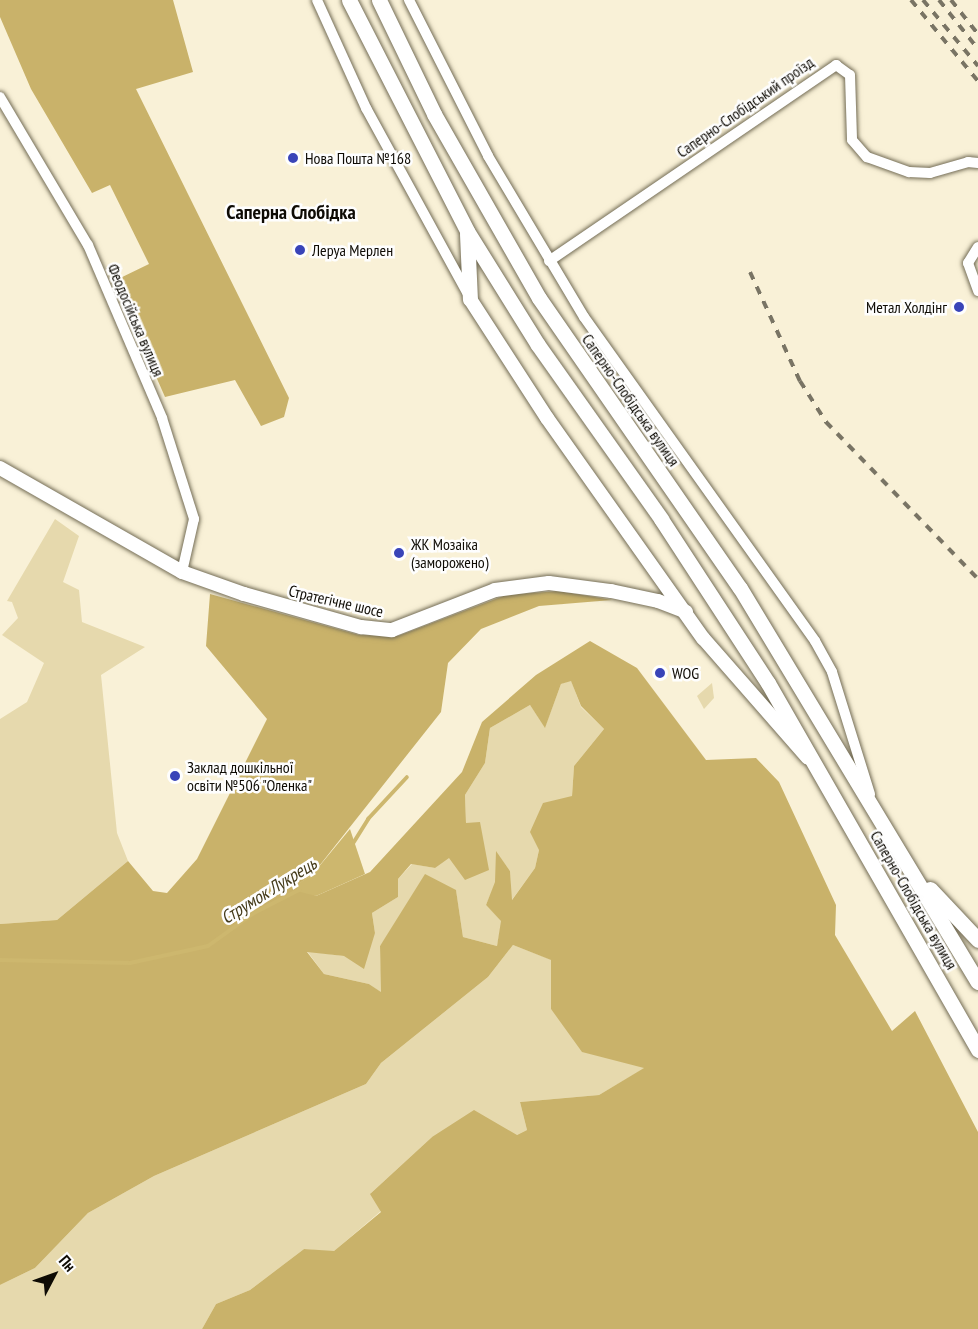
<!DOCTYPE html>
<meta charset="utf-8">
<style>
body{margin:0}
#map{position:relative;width:978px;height:1329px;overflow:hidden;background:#f9f1d7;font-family:"PT Sans Narrow",sans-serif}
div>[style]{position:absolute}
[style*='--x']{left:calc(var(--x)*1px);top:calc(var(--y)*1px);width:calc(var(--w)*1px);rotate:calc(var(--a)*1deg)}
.green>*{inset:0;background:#e6d9ad}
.forest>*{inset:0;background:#c9b26a}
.water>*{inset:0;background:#cdb76e}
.stream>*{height:4px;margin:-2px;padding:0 2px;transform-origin:2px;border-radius:2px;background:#cdb76e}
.roads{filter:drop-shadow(0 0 2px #746d56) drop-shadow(0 0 2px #746d56)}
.street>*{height:10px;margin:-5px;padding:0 5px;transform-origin:5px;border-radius:5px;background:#fff}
.secondary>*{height:14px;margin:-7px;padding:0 7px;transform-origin:7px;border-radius:7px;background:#fff}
.primary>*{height:15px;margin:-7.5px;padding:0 7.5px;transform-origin:7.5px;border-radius:7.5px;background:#fff}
.rail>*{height:4px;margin-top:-2px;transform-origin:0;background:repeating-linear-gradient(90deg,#797464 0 8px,transparent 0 16px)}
.dots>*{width:16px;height:16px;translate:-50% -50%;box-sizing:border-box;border:3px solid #fefefe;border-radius:50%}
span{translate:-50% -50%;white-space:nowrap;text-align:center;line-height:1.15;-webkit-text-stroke:5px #fefefe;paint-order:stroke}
.street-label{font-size:16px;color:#0e0b04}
.poi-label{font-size:16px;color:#0e0b04}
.left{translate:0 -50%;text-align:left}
.right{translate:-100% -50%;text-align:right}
.water-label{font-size:18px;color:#443a19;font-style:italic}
.quarter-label{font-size:20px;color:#0e0b04;font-weight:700}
.north{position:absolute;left:24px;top:1245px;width:60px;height:60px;-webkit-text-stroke:4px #fefefe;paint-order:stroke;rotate:49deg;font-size:16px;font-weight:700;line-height:24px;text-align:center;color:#0e0b04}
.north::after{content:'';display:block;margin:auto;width:21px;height:27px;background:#0e0b04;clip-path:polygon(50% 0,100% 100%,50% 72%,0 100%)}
</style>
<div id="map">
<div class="green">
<div style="clip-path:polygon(55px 519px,79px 536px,63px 582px,79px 590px,82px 622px,145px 647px,101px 675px,117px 833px,128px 861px,57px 920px,0 924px,0 719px,27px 702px,44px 663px,2px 635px,18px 618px,12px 602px,7px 601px)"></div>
<div style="clip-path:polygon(571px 680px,581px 707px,604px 729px,574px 766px,572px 796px,539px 850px,535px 868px,511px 901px,510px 871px,496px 852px,496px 882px,486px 905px,502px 921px,497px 946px,463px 937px,456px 891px,393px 929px,380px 946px,382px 993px,369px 984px,324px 974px,307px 951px,344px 956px,375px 933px,372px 913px,398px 897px,398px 879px,412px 864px,435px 868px,466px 824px,465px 795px,485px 763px,490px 728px,530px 705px,545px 727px,561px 684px)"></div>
<div style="clip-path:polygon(712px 683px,714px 698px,704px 709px,697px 696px)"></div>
<div style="clip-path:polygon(513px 945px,552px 960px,551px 1009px,645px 1068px,599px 1095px,520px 1102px,527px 1130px,517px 1135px,432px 1137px,371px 1193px,381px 1211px,333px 1252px,304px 1249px,250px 1290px,216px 1304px,202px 1329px,0 1329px,0 1285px,35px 1268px,88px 1213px,154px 1176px,366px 1084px,381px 1063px,488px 977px)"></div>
</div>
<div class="forest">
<div style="clip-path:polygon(0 0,173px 0,193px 72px,136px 89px,289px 398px,284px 417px,261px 426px,235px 380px,165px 397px,114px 281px,149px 264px,110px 185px,92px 193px,31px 89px,0 17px)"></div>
<div style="clip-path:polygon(evenodd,559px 591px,612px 600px,539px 606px,481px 629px,448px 663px,441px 712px,312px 875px,297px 885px,316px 896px,370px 872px,462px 772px,482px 722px,536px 675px,590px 641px,637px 668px,706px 760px,756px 758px,779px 782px,836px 905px,835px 935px,892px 1031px,915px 1011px,978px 1132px,978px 1329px,202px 1329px,216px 1304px,250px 1290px,304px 1249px,334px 1251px,381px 1212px,370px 1194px,432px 1137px,474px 1110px,517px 1135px,527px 1130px,520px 1102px,599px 1095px,644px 1068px,582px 1052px,551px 1009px,551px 960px,513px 945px,488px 977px,381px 1063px,366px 1084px,154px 1176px,88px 1213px,35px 1268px,0 1285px,0 924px,57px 920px,128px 861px,153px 891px,167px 893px,197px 859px,267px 719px,206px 646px,210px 594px,359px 635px,398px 636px,506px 595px,559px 591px,571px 681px,581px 706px,604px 729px,574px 766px,572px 796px,543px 803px,530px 832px,539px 850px,535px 868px,512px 900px,510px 871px,496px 851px,495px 882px,486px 905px,501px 921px,497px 946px,463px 937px,456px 890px,425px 874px,380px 946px,381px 992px,369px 984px,324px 974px,307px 952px,344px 956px,364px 969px,375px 933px,372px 913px,398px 897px,398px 879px,411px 864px,435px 868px,449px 858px,465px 880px,489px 870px,480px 822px,466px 823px,465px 795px,485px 763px,490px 728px,530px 705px,545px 728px,561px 684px,571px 681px)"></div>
</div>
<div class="water">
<div style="clip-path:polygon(350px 829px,365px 874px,316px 896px,297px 891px,296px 885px,312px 875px)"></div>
</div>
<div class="stream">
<div style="--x:352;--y:845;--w:31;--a:-58"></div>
<div style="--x:368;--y:819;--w:57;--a:-47.1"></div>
<div style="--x:0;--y:960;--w:130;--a:1.3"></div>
<div style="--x:130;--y:963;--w:80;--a:-12.3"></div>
<div style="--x:208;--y:946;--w:57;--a:-35.7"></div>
<div style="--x:254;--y:913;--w:51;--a:-27.1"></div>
</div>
<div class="roads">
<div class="street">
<div style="--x:317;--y:0;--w:119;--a:65.6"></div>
<div style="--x:366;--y:108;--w:214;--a:61.3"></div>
<div style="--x:409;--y:0;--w:175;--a:63.1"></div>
<div style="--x:488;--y:156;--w:187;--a:59.2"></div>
<div style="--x:584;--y:317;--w:398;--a:54.5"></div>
<div style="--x:815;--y:641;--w:35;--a:61"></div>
<div style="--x:832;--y:672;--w:128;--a:72.7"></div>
<div style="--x:0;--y:97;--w:172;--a:59.3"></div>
<div style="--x:88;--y:245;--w:188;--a:66.8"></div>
<div style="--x:162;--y:418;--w:106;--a:72.4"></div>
<div style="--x:194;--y:519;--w:54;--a:102.8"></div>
<div style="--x:978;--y:247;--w:19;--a:122"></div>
<div style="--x:968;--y:263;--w:30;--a:70"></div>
<div style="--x:549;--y:261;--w:348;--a:-34.3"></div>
<div style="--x:836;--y:65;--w:17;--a:36"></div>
<div style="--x:850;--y:75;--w:65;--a:88.2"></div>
<div style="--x:852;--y:140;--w:23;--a:49"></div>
<div style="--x:867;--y:157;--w:45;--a:19.7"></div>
<div style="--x:909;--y:172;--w:21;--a:3"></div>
<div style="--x:930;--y:173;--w:40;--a:-16"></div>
<div style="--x:968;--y:162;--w:10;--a:6"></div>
</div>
<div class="secondary">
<div style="--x:470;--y:299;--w:142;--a:57.1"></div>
<div style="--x:547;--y:418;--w:270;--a:54.7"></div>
<div style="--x:703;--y:638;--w:159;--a:48.8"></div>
<div style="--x:0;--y:468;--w:210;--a:29.7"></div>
<div style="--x:182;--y:572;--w:66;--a:19.5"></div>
<div style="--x:244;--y:594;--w:122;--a:15.8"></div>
<div style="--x:361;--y:627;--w:31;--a:6"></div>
<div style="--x:392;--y:630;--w:110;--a:-21.2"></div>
<div style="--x:495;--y:590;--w:54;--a:-7.4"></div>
<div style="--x:549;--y:583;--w:63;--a:7.4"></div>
<div style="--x:611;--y:591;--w:48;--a:12"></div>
<div style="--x:658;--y:601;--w:30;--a:21"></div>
</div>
<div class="primary">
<div style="--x:349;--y:0;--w:259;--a:62.9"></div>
<div style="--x:467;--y:231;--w:134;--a:58.1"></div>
<div style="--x:538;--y:345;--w:213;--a:54.7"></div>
<div style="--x:661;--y:519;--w:196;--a:56.9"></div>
<div style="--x:768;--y:683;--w:423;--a:60.2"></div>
<div style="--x:379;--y:0;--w:127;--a:64.2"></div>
<div style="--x:434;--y:114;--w:212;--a:60.3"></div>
<div style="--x:539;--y:298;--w:353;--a:55.3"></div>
<div style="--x:740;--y:588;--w:460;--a:58.9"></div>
<div style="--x:467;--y:234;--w:65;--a:87.4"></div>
<div style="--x:930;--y:889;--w:70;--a:46.7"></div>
</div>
</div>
<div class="rail">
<div style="--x:911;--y:0;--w:105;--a:50.4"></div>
<div style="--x:923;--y:0;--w:86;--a:50.2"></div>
<div style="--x:939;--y:0;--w:63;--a:51.5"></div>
<div style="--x:951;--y:0;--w:43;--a:51.5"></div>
<div style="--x:750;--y:272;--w:120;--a:65.4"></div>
<div style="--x:800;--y:381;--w:49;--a:57.6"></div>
<div style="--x:826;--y:422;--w:219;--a:45.9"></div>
</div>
<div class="dots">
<div style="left:293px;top:158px;background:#3944b8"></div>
<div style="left:300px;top:250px;background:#3944b8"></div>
<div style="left:959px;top:307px;background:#3944b8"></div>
<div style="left:399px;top:553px;background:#3944b8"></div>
<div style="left:660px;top:673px;background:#3944b8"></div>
<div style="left:175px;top:776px;background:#3944b8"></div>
</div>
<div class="street-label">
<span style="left:745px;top:107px;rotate:-35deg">Саперно-Слобідський проїзд</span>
<span style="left:136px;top:320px;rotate:67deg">Феодосійська вулиця</span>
<span style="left:631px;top:400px;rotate:55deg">Саперно-Слобідська вулиця</span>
<span style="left:336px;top:601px;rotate:13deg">Стратегічне шосе</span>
<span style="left:914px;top:900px;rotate:60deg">Саперно-Слобідська вулиця</span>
</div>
<div class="poi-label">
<span class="left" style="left:305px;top:158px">Нова Пошта №168</span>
<span class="left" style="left:312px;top:250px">Леруа Мерлен</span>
<span class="right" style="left:947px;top:307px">Метал Холдінг</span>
<span class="left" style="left:411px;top:553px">ЖК Мозаіка<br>(заморожено)</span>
<span class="left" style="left:672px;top:673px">WOG</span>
<span class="left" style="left:187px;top:776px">Заклад дошкільної<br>освіти №506 "Оленка"</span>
</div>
<div class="water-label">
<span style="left:269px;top:891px;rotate:-32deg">Струмок Лукрець</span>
</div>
<div class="quarter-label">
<span style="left:291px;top:212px">Саперна Слобідка</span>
</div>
<div class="north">Пн</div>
</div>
